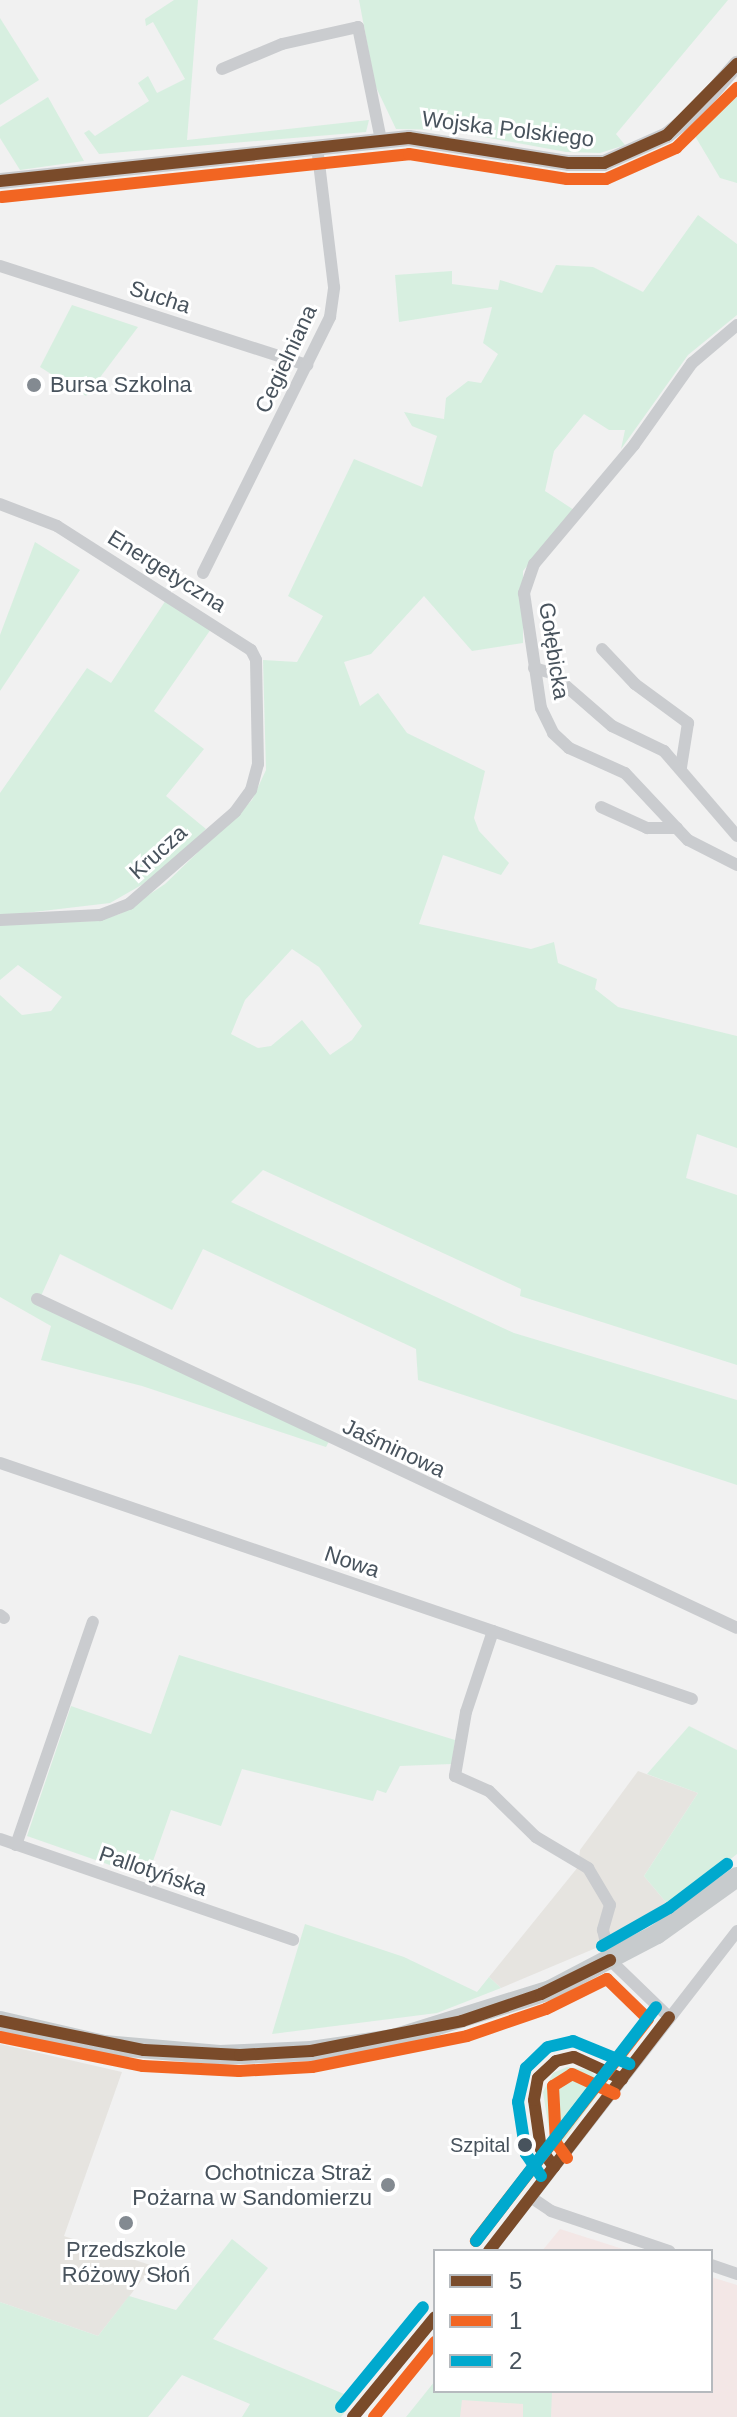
<!DOCTYPE html>
<meta charset="utf-8">
<style>
body{margin:0}
#map{position:relative;width:737px;height:2417px;overflow:hidden;background:#f1f1f1;font-family:Helvetica,sans-serif}
div>[style]{position:absolute}
[style*='--x']{left:calc(var(--x)*1px);top:calc(var(--y)*1px);width:calc(var(--w)*1px);rotate:calc(var(--a)*1deg)}
.commercial>*{inset:0;background:#e6e4e0}
.medical>*{inset:0;background:#f3e7e6}
.green>*{inset:0;background:#d7efe0}
.minor>*{height:12px;margin:-6px;padding:0 6px;transform-origin:6px;border-radius:6px;background:#cacccf}
.tertiary>*{height:16px;margin:-8px;padding:0 8px;transform-origin:8px;border-radius:8px;background:#cacccf}
.primary>*{height:20px;margin:-10px;padding:0 10px;transform-origin:10px;border-radius:10px;background:#c7cbcd}
.bus-1>*{height:12px;margin:-6px;padding:0 6px;transform-origin:6px;border-radius:6px;background:#7a4b2a}
.bus-2>*{height:12px;margin:-6px;padding:0 6px;transform-origin:6px;border-radius:6px;background:#f26522}
.bus-3>*{height:12px;margin:-6px;padding:0 6px;transform-origin:6px;border-radius:6px;background:#00a9ce}
.dots>*{width:22px;height:22px;translate:-50% -50%;box-sizing:border-box;border:4px solid #fff;border-radius:50%}
span{translate:-50% -50%;white-space:nowrap;text-align:center;line-height:1.15;-webkit-text-stroke:6px #fff;paint-order:stroke}
.bus-label{font-size:20px;color:#48535d}
.right{translate:-100% -50%;text-align:right}
.street-label{font-size:22px;color:#48535d}
.poi-label{font-size:22px;color:#48535d}
.left{translate:0 -50%;text-align:left}
.legend{position:absolute;left:433px;top:2249px;width:280px;height:144px;box-sizing:border-box;background:#fff;border:2px solid #b6babe;margin:0;padding:10px 14px;list-style:none;font-size:24px;color:#48535d}
.legend li{display:flex;align-items:center;gap:16px;height:40px}
.legend b{width:40px;border:2px solid #b6babe}
</style>
<div id="map">
<div class="commercial">
<div style="clip-path:polygon(638px 1771px,698px 1793px,644px 1876px,670px 1907px,596px 1948px,501px 1988px,489px 1977px,578px 1867px,580px 1850px)"></div>
<div style="clip-path:polygon(0 2044px,122px 2072px,64px 2236px,153px 2266px,98px 2336px,0 2302px)"></div>
</div>
<div class="medical">
<div style="clip-path:polygon(560px 2229px,629px 2251px,542px 2251px)"></div>
<div style="clip-path:polygon(711px 2277px,737px 2285px,737px 2417px,407px 2417px,435px 2391px,711px 2391px)"></div>
</div>
<div class="green">
<div style="clip-path:polygon(174px 0,198px 0,187px 140px,369px 120px,366px 132px,99px 154px,84px 133px,89px 130px,95px 136px,149px 101px,138px 83px,148px 76px,157px 93px,185px 79px,153px 22px,146px 26px,145px 19px)"></div>
<div style="clip-path:polygon(359px 0,728px 0,616px 134px,625px 145px,600px 153px,566px 152px,446px 130px,396px 129px,375px 85px)"></div>
<div style="clip-path:polygon(0 18px,39px 80px,0 105px)"></div>
<div style="clip-path:polygon(48px 97px,84px 161px,20px 170px,0 138px,0 127px)"></div>
<div style="clip-path:polygon(737px 97px,737px 183px,720px 178px,692px 131px)"></div>
<div style="clip-path:polygon(evenodd,698px 215px,737px 244px,737px 315px,688px 355px,621px 449px,625px 430px,609px 430px,584px 414px,554px 451px,545px 491px,574px 510px,523px 571px,523px 643px,472px 651px,424px 596px,371px 654px,344px 662px,360px 706px,378px 693px,407px 733px,485px 771px,474px 818px,479px 831px,509px 863px,501px 875px,443px 855px,419px 924px,531px 949px,554px 942px,558px 963px,597px 979px,595px 989px,618px 1007px,737px 1036px,737px 1148px,697px 1134px,686px 1178px,737px 1195px,737px 1365px,520px 1296px,521px 1289px,263px 1170px,231px 1202px,514px 1333px,737px 1400px,737px 1485px,418px 1380px,416px 1349px,203px 1249px,172px 1310px,60px 1254px,41px 1296px,332px 1435px,326px 1447px,142px 1386px,41px 1360px,51px 1326px,0 1297px,0 995px,22px 1015px,51px 1011px,62px 997px,18px 965px,0 980px,0 924px,95px 921px,120px 914px,165px 884px,252px 800px,266px 770px,263px 660px,297px 662px,323px 616px,288px 596px,354px 459px,422px 487px,437px 436px,412px 426px,404px 412px,444px 419px,446px 398px,468px 381px,481px 383px,498px 354px,483px 343px,492px 307px,399px 322px,395px 275px,452px 271px,452px 284px,498px 290px,500px 280px,542px 293px,556px 265px,593px 267px,643px 292px,698px 215px,292px 949px,319px 967px,362px 1026px,352px 1040px,330px 1055px,302px 1020px,271px 1046px,258px 1048px,231px 1034px,245px 1000px,292px 949px)"></div>
<div style="clip-path:polygon(72px 305px,138px 327px,86px 396px,40px 367px)"></div>
<div style="clip-path:polygon(35px 542px,80px 570px,0 691px,0 635px)"></div>
<div style="clip-path:polygon(166px 600px,211px 629px,154px 711px,204px 749px,166px 796px,206px 829px,159px 875px,110px 903px,0 916px,0 793px,87px 668px,111px 683px)"></div>
<div style="clip-path:polygon(179px 1655px,455px 1740px,452px 1764px,400px 1766px,386px 1793px,377px 1790px,373px 1801px,242px 1769px,221px 1826px,171px 1810px,147px 1878px,27px 1836px,71px 1706px,151px 1734px)"></div>
<div style="clip-path:polygon(689px 1726px,737px 1750px,737px 1854px,670px 1907px,644px 1876px,698px 1793px,647px 1774px)"></div>
<div style="clip-path:polygon(305px 1924px,404px 1957px,477px 1992px,489px 1977px,501px 1988px,437px 2013px,272px 2034px)"></div>
<div style="clip-path:polygon(567px 2067px,590px 2070px,603px 2087px,560px 2146px,552px 2148px,543px 2092px,553px 2073px)"></div>
<div style="clip-path:polygon(232px 2239px,268px 2268px,213px 2339px,356px 2399px,341px 2417px,242px 2417px,250px 2404px,182px 2375px,148px 2417px,0 2417px,0 2302px,98px 2336px,129px 2296px,176px 2310px)"></div>
<div style="clip-path:polygon(435px 2381px,435px 2391px,552px 2391px,551px 2417px,523px 2417px,523px 2404px,462px 2400px,460px 2417px,406px 2417px)"></div>
</div>
<div class="minor">
<div style="--x:222;--y:69;--w:65;--a:-22.6"></div>
<div style="--x:282;--y:44;--w:78;--a:-12.6"></div>
<div style="--x:358;--y:27;--w:115;--a:78.5"></div>
<div style="--x:0;--y:266;--w:323;--a:17.9"></div>
<div style="--x:737;--y:325;--w:59;--a:139.8"></div>
<div style="--x:692;--y:363;--w:100;--a:125.3"></div>
<div style="--x:634;--y:445;--w:155;--a:130"></div>
<div style="--x:534;--y:564;--w:31;--a:109"></div>
<div style="--x:524;--y:593;--w:116;--a:81.6"></div>
<div style="--x:541;--y:708;--w:28;--a:64"></div>
<div style="--x:553;--y:733;--w:22;--a:43"></div>
<div style="--x:569;--y:748;--w:61;--a:24.1"></div>
<div style="--x:625;--y:773;--w:92;--a:46.8"></div>
<div style="--x:688;--y:840;--w:55;--a:27"></div>
<div style="--x:0;--y:504;--w:61;--a:21.1"></div>
<div style="--x:57;--y:526;--w:230;--a:32.6"></div>
<div style="--x:251;--y:650;--w:11;--a:63"></div>
<div style="--x:256;--y:660;--w:104;--a:88.9"></div>
<div style="--x:258;--y:764;--w:27;--a:105"></div>
<div style="--x:251;--y:790;--w:27;--a:126"></div>
<div style="--x:235;--y:812;--w:140;--a:139"></div>
<div style="--x:129;--y:904;--w:31;--a:159"></div>
<div style="--x:100;--y:915;--w:100;--a:177.1"></div>
<div style="--x:203;--y:573;--w:286;--a:-63.6"></div>
<div style="--x:330;--y:317;--w:30;--a:-82"></div>
<div style="--x:334;--y:287;--w:142;--a:-96.9"></div>
<div style="--x:602;--y:649;--w:48;--a:46.7"></div>
<div style="--x:635;--y:684;--w:66;--a:36.3"></div>
<div style="--x:688;--y:723;--w:45;--a:99"></div>
<div style="--x:534;--y:668;--w:18;--a:16"></div>
<div style="--x:551;--y:673;--w:81;--a:41"></div>
<div style="--x:612;--y:726;--w:58;--a:25.7"></div>
<div style="--x:664;--y:751;--w:112;--a:49.3"></div>
<div style="--x:601;--y:807;--w:51;--a:24.5"></div>
<div style="--x:647;--y:828;--w:30;--a:0"></div>
<div style="--x:37;--y:1299;--w:773;--a:25.17"></div>
<div style="--x:0;--y:1463;--w:731;--a:18.83"></div>
<div style="--x:0;--y:1615;--w:5;--a:37"></div>
<div style="--x:493;--y:1631;--w:85;--a:108.4"></div>
<div style="--x:466;--y:1712;--w:65;--a:99.8"></div>
<div style="--x:455;--y:1776;--w:37;--a:24"></div>
<div style="--x:489;--y:1791;--w:66;--a:44.4"></div>
<div style="--x:536;--y:1837;--w:61;--a:30.8"></div>
<div style="--x:588;--y:1868;--w:43;--a:59.3"></div>
<div style="--x:610;--y:1905;--w:26;--a:106"></div>
<div style="--x:603;--y:1930;--w:31;--a:77"></div>
<div style="--x:610;--y:1960;--w:82;--a:44"></div>
<div style="--x:0;--y:1839;--w:310;--a:19"></div>
<div style="--x:16;--y:1845;--w:236;--a:-71"></div>
<div style="--x:532;--y:2198;--w:23;--a:34"></div>
<div style="--x:551;--y:2211;--w:125;--a:18.7"></div>
<div style="--x:489;--y:2251;--w:405;--a:-52.2"></div>
<div style="--x:711;--y:2265;--w:28;--a:19"></div>
<div style="--x:353;--y:2417;--w:129;--a:-50.6"></div>
</div>
<div class="tertiary">
<div style="--x:0;--y:181;--w:411;--a:-6"></div>
<div style="--x:409;--y:138;--w:162;--a:8.9"></div>
<div style="--x:569;--y:163;--w:35;--a:0"></div>
<div style="--x:604;--y:163;--w:69;--a:-24"></div>
<div style="--x:667;--y:135;--w:36;--a:-39"></div>
<div style="--x:695;--y:112;--w:64;--a:-48.8"></div>
</div>
<div class="primary">
<div style="--x:0;--y:2021;--w:107;--a:13"></div>
<div style="--x:104;--y:2045;--w:116;--a:4.9"></div>
<div style="--x:220;--y:2055;--w:91;--a:-2.5"></div>
<div style="--x:311;--y:2051;--w:83;--a:-8.3"></div>
<div style="--x:393;--y:2039;--w:164;--a:-17.3"></div>
<div style="--x:550;--y:1990;--w:121;--a:-27.6"></div>
<div style="--x:657;--y:1934;--w:98;--a:-35.5"></div>
</div>
<div class="bus-1">
<div style="--x:0;--y:181;--w:411;--a:-6"></div>
<div style="--x:409;--y:138;--w:162;--a:8.9"></div>
<div style="--x:569;--y:163;--w:35;--a:0"></div>
<div style="--x:604;--y:163;--w:69;--a:-24"></div>
<div style="--x:667;--y:135;--w:100;--a:-45.4"></div>
<div style="--x:0;--y:2021;--w:147;--a:11.4"></div>
<div style="--x:144;--y:2050;--w:96;--a:3"></div>
<div style="--x:240;--y:2055;--w:71;--a:-3.2"></div>
<div style="--x:311;--y:2051;--w:154;--a:-11.2"></div>
<div style="--x:462;--y:2021;--w:83;--a:-18.9"></div>
<div style="--x:541;--y:1994;--w:77;--a:-26.2"></div>
<div style="--x:554;--y:2167;--w:22;--a:-126"></div>
<div style="--x:541;--y:2149;--w:49;--a:-98.1"></div>
<div style="--x:534;--y:2100;--w:22;--a:-80"></div>
<div style="--x:538;--y:2078;--w:25;--a:-43"></div>
<div style="--x:556;--y:2061;--w:18;--a:-13"></div>
<div style="--x:574;--y:2057;--w:53;--a:24.6"></div>
<div style="--x:489;--y:2251;--w:295;--a:-52.4"></div>
<div style="--x:353;--y:2417;--w:129;--a:-50.6"></div>
</div>
<div class="bus-2">
<div style="--x:2;--y:197;--w:409;--a:-6"></div>
<div style="--x:409;--y:154;--w:160;--a:9"></div>
<div style="--x:567;--y:179;--w:39;--a:0"></div>
<div style="--x:606;--y:179;--w:77;--a:-23.9"></div>
<div style="--x:676;--y:148;--w:86;--a:-44.5"></div>
<div style="--x:0;--y:2037;--w:146;--a:11.5"></div>
<div style="--x:143;--y:2066;--w:96;--a:3"></div>
<div style="--x:239;--y:2071;--w:73;--a:-3.1"></div>
<div style="--x:312;--y:2067;--w:158;--a:-11.3"></div>
<div style="--x:467;--y:2036;--w:83;--a:-18.9"></div>
<div style="--x:546;--y:2009;--w:68;--a:-26.2"></div>
<div style="--x:607;--y:1979;--w:57;--a:44.3"></div>
<div style="--x:648;--y:2019;--w:281;--a:127.8"></div>
<div style="--x:567;--y:2158;--w:19;--a:-126"></div>
<div style="--x:556;--y:2143;--w:57;--a:-93"></div>
<div style="--x:553;--y:2086;--w:22;--a:-32"></div>
<div style="--x:572;--y:2074;--w:47;--a:24.9"></div>
<div style="--x:374;--y:2417;--w:97;--a:-50.9"></div>
</div>
<div class="bus-3">
<div style="--x:602;--y:1946;--w:77;--a:-29.6"></div>
<div style="--x:669;--y:1908;--w:73;--a:-37.2"></div>
<div style="--x:541;--y:2176;--w:27;--a:-124"></div>
<div style="--x:526;--y:2154;--w:53;--a:-98.7"></div>
<div style="--x:518;--y:2102;--w:35;--a:-77"></div>
<div style="--x:526;--y:2068;--w:30;--a:-44"></div>
<div style="--x:548;--y:2047;--w:26;--a:-13"></div>
<div style="--x:573;--y:2041;--w:61;--a:22.3"></div>
<div style="--x:476;--y:2241;--w:295;--a:-52.4"></div>
<div style="--x:341;--y:2407;--w:129;--a:-50.6"></div>
</div>
<div class="dots">
<div style="left:34px;top:385px;background:#838a91"></div>
<div style="left:525px;top:2145px;background:#48535d"></div>
<div style="left:388px;top:2185px;background:#838a91"></div>
<div style="left:126px;top:2223px;background:#838a91"></div>
</div>
<div class="bus-label">
<span class="right" style="left:510px;top:2145px">Szpital</span>
</div>
<div class="street-label">
<span style="left:508px;top:129px;rotate:7deg">Wojska Polskiego</span>
<span style="left:160px;top:297px;rotate:18deg">Sucha</span>
<span style="left:286px;top:359px;rotate:-65deg">Cegielniana</span>
<span style="left:167px;top:571px;rotate:32deg">Energetyczna</span>
<span style="left:554px;top:651px;rotate:81deg">Gołębicka</span>
<span style="left:158px;top:852px;rotate:-42deg">Krucza</span>
<span style="left:394px;top:1448px;rotate:25deg">Jaśminowa</span>
<span style="left:352px;top:1562px;rotate:19deg">Nowa</span>
<span style="left:153px;top:1871px;rotate:19deg">Pallotyńska</span>
</div>
<div class="poi-label">
<span class="left" style="left:50px;top:385px">Bursa Szkolna</span>
<span class="right" style="left:372px;top:2185px">Ochotnicza Straż<br>Pożarna w Sandomierzu</span>
<span style="left:126px;top:2262px">Przedszkole<br>Różowy Słoń</span>
</div>
<ul class="legend">
<li><b style="height:10px;background:#7a4b2a"></b>5</li>
<li><b style="height:10px;background:#f26522"></b>1</li>
<li><b style="height:10px;background:#00a9ce"></b>2</li>
</ul>
</div>
